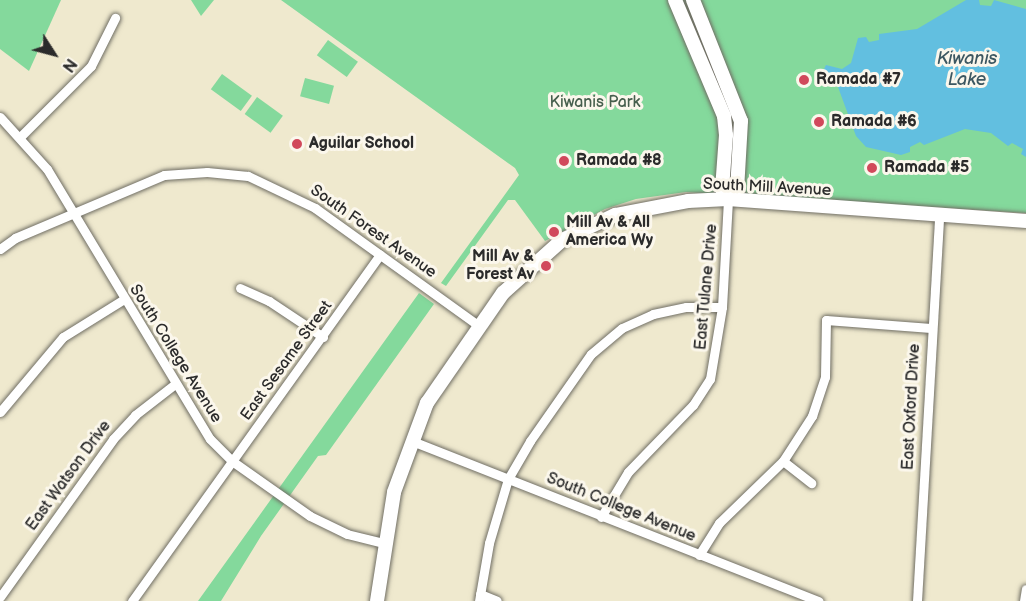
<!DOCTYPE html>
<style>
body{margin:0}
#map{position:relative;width:1026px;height:601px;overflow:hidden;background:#efe9ce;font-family:"Balsamiq Sans",sans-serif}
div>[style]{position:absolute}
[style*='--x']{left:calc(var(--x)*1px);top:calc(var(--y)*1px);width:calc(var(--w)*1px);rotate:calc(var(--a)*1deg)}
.green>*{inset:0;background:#84d99c;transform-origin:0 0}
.water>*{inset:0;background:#62bfe0}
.roads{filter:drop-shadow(0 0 2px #706e64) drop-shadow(0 0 2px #706e64)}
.street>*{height:9px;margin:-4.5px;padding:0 4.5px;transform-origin:4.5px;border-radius:4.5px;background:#fff}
.secondary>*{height:14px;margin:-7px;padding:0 7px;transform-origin:7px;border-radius:7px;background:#fff}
.dots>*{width:16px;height:16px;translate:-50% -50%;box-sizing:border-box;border:3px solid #fbf7ec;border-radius:50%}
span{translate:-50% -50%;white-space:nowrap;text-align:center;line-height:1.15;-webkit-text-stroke:6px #fbf7ec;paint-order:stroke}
.poi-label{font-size:16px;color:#2b2b2b;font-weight:700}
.left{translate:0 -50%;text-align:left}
.right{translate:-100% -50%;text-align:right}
.park-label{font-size:16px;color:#465f4d}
.street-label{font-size:16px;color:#2b2b2b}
.water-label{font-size:18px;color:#3c5761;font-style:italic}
.north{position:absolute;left:24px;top:24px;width:60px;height:60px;-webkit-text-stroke:4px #fbf7ec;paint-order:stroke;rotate:126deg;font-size:16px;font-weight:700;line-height:24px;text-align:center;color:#2b2b2b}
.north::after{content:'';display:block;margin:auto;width:21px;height:27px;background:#2b2b2b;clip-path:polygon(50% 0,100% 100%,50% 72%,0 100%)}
</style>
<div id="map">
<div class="green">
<div style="clip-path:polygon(0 0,61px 0,29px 71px,0 49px)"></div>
<div style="clip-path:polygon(191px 0,214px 0,201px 16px)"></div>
<div style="clip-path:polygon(281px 0,1026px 0,1026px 213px,686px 192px,636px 199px,605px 209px,545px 241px,515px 200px,508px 200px,446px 286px,441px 283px,519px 175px,515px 168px)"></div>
<div style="left:328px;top:40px;width:37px;height:19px;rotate:36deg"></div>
<div style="left:222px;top:74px;width:37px;height:19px;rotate:36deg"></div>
<div style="left:305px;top:78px;width:30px;height:19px;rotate:15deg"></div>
<div style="left:257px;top:97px;width:32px;height:21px;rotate:36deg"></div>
<div style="clip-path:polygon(419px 293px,434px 304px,326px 455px,318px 456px,261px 536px,221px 601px,198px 601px)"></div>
</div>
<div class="water">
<div style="clip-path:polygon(966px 0,979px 0,980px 5px,991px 6px,994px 0,1026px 9px,1026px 157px,1021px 154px,1023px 149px,1012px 143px,1008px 146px,991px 133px,965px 129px,924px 145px,920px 142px,910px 147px,910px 152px,901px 155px,866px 147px,856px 136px,838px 87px,823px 71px,826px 65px,842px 69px,851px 63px,858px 38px,866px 37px,869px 42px,879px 40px,879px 34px,917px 29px)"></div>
</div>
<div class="roads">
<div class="street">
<div style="--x:0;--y:117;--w:70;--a:47.9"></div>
<div style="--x:47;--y:169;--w:315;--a:58.9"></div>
<div style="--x:210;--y:439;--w:31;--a:45"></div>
<div style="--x:232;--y:461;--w:95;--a:35.2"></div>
<div style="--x:310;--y:516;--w:41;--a:25.9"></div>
<div style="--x:347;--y:534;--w:37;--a:14"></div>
<div style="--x:21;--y:136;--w:99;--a:-45"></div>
<div style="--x:91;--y:66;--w:54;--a:-63.4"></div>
<div style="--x:0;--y:249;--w:19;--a:-36"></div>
<div style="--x:15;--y:238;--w:162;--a:-22.9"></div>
<div style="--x:164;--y:175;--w:43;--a:-4"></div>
<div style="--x:207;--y:172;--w:41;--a:5.6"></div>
<div style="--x:248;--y:176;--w:74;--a:25.5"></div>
<div style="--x:315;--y:208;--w:201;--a:35.7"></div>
<div style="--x:240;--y:288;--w:32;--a:24"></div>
<div style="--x:269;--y:301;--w:65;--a:33.7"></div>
<div style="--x:0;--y:412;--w:98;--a:-50"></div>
<div style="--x:63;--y:337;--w:72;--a:-31.9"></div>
<div style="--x:412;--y:441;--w:437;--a:21.5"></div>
<div style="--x:783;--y:461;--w:36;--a:38"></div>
<div style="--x:601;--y:517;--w:52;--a:-59"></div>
<div style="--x:628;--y:472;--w:93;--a:-45.9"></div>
<div style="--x:693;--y:405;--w:31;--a:-57"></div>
<div style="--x:710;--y:379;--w:73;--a:-80.5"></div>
<div style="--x:722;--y:307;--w:108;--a:-86.8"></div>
<div style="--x:699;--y:555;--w:38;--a:-58"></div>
<div style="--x:719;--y:523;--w:89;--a:-44.1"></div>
<div style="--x:783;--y:461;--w:54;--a:-57.2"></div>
<div style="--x:812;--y:416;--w:41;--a:-71.6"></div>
<div style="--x:825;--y:377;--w:57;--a:-89"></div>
<div style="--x:826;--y:320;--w:105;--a:4.4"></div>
<div style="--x:480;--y:594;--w:18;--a:22"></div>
<div style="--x:0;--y:597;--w:194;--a:-54.4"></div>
<div style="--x:113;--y:439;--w:33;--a:-47"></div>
<div style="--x:135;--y:415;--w:51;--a:-37.8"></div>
<div style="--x:132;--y:601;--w:426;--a:-54.4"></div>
<div style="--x:479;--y:601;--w:59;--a:-80.2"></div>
<div style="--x:489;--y:543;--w:67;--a:-73.5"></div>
<div style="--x:508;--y:479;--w:44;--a:-59.9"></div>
<div style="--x:530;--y:441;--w:106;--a:-55"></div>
<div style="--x:591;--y:354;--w:40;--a:-40"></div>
<div style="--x:622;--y:328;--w:34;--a:-24"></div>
<div style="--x:653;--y:314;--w:34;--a:-12"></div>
<div style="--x:686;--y:307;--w:36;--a:0"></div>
<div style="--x:917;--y:601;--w:386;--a:-86.7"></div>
<div style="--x:1024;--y:601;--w:12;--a:-81"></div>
</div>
<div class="secondary">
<div style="--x:675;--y:0;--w:126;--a:67.1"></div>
<div style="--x:724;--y:116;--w:19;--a:84"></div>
<div style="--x:726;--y:135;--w:54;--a:94.2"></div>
<div style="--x:722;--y:189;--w:12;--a:59"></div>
<div style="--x:693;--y:0;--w:130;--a:68.4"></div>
<div style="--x:741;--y:121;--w:69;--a:93.3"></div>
<div style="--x:737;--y:190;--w:13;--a:135"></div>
<div style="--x:377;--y:601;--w:110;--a:-81.1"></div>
<div style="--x:394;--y:492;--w:95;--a:-69.7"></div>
<div style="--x:427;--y:403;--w:134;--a:-55.4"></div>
<div style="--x:503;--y:293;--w:79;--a:-41.9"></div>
<div style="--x:562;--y:240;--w:59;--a:-25.3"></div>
<div style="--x:615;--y:215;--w:74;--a:-10.9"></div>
<div style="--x:688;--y:201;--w:40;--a:-2.9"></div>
<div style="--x:728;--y:199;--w:299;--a:4.2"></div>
</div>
</div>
<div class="dots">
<div style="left:804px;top:80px;background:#d1495b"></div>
<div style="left:819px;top:122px;background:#d1495b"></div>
<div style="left:297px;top:144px;background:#d1495b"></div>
<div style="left:564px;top:161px;background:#d1495b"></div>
<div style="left:872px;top:168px;background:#d1495b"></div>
<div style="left:554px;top:232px;background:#d1495b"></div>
<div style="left:546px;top:266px;background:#d1495b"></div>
</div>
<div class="poi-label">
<span class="left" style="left:816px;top:80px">Ramada #7</span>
<span class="left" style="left:831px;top:122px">Ramada #6</span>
<span class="left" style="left:309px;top:144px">Aguilar School</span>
<span class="left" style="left:576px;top:161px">Ramada #8</span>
<span class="left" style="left:884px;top:168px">Ramada #5</span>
<span class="left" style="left:566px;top:232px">Mill Av &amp; All<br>America Wy</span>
<span class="right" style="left:534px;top:266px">Mill Av &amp;<br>Forest Av</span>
</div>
<div class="park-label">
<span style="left:595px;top:103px">Kiwanis Park</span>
</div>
<div class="street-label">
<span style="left:767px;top:188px;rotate:3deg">South Mill Avenue</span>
<span style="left:373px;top:232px;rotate:35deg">South Forest Avenue</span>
<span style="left:707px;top:287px;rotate:-85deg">East Tulane Drive</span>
<span style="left:175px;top:354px;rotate:58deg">South College Avenue</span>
<span style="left:287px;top:361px;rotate:-54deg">East Sesame Street</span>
<span style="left:912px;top:407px;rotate:-87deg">East Oxford Drive</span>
<span style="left:69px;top:476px;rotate:-54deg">East Watson Drive</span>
<span style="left:621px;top:508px;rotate:22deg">South College Avenue</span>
</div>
<div class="water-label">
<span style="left:967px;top:70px">Kiwanis<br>Lake</span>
</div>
<div class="north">N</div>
</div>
